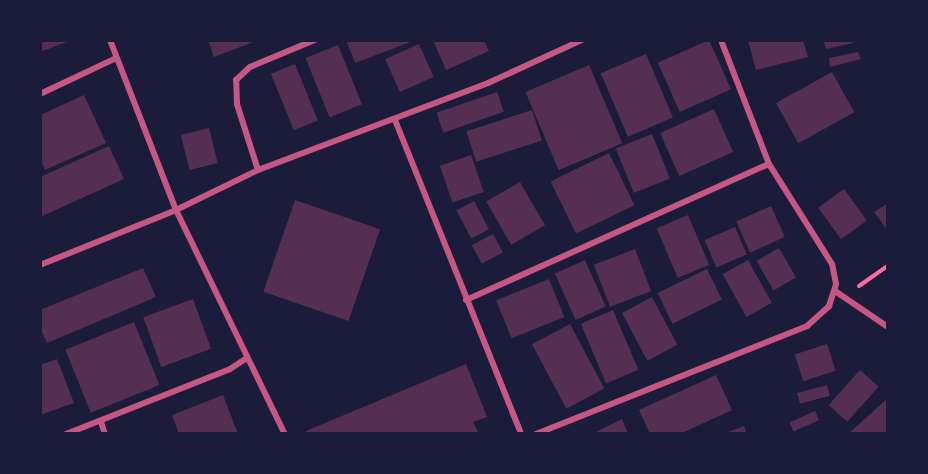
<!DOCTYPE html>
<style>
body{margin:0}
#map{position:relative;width:928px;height:474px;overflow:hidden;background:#1b1b3a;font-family:Quicksand,sans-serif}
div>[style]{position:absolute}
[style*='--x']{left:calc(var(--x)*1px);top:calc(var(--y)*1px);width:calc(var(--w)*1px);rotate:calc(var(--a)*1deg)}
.building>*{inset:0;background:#542f53;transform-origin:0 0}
.path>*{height:4px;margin:-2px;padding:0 2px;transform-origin:2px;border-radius:2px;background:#ff6b9d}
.minor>*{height:6px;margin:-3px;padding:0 3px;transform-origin:3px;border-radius:3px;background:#c65784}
span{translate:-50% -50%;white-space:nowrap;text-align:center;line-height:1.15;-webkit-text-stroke:4.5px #1b1b3a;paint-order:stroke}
.frame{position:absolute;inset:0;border:42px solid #1b1b3a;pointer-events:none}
</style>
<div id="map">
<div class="building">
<div style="clip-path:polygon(40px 40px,70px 40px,70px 41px,40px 52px)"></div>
<div style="clip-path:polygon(208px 40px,256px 40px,256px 41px,214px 57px)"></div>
<div style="clip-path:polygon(346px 40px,413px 40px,413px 41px,355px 63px)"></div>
<div style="clip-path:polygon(433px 40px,484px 40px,489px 51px,446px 70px)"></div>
<div style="left:709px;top:40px;width:54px;height:56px;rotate:66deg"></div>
<div style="clip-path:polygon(748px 40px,803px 40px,808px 57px,756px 70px)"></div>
<div style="clip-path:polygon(823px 40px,852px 40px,853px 43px,826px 49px)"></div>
<div style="left:419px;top:44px;width:36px;height:37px;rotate:66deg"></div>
<div style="left:338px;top:45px;width:64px;height:35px;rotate:68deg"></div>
<div style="clip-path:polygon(858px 52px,861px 59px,830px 67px,829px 58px)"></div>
<div style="left:646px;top:54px;width:69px;height:49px;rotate:67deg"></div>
<div style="left:295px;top:64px;width:61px;height:26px;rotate:68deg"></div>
<div style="left:589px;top:65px;width:85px;height:69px;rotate:67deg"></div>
<div style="left:832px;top:72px;width:46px;height:64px;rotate:61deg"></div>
<div style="left:497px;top:92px;width:21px;height:64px;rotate:71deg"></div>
<div style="clip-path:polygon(84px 95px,106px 143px,45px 170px,40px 159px,40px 115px)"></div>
<div style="left:714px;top:109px;width:47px;height:59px;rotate:66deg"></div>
<div style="left:532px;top:110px;width:32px;height:69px;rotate:72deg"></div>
<div style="left:209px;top:128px;width:36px;height:29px;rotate:76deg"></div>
<div style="left:652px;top:134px;width:48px;height:39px;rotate:68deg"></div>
<div style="clip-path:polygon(109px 146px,124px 179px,40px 217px,40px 177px)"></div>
<div style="left:609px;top:153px;width:58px;height:65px;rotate:64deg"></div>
<div style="left:471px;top:155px;width:39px;height:33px;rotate:71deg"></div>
<div style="left:520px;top:182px;width:50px;height:39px;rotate:60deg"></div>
<div style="left:844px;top:189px;width:39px;height:32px;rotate:54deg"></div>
<div style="left:295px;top:200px;width:90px;height:97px;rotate:19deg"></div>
<div style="left:474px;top:201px;width:32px;height:20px;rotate:62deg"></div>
<div style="clip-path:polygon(888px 203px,888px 231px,874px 212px)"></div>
<div style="left:771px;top:206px;width:34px;height:38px;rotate:66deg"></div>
<div style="left:688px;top:215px;width:54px;height:34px;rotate:67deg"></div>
<div style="left:735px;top:227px;width:30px;height:33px;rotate:67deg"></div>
<div style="left:493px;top:234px;width:21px;height:24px;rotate:62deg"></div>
<div style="left:779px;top:248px;width:34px;height:26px;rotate:60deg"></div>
<div style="left:635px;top:249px;width:45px;height:44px;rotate:69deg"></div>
<div style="left:585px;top:260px;width:51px;height:33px;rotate:66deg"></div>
<div style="left:748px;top:260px;width:49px;height:29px;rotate:61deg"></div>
<div style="clip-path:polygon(143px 268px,156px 297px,47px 343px,40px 328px,40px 310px)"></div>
<div style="left:707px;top:269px;width:34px;height:55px;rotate:64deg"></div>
<div style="left:549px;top:279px;width:41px;height:57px;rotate:68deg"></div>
<div style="left:652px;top:297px;width:54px;height:34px;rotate:62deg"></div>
<div style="left:193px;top:299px;width:53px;height:53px;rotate:70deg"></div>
<div style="left:613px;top:310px;width:65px;height:35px;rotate:67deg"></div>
<div style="left:134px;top:322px;width:68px;height:74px;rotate:68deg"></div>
<div style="left:570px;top:324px;width:73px;height:43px;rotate:62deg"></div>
<div style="left:827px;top:344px;width:28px;height:34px;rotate:72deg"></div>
<div style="clip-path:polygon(57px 359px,74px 403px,40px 415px,40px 365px)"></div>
<div style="clip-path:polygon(466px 364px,487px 417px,473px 422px,479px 434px,307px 434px,306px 431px)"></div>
<div style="left:860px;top:370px;width:25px;height:47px;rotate:42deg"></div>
<div style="clip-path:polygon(716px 375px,732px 410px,680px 434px,650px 434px,639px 410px)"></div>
<div style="left:827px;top:385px;width:11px;height:31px;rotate:75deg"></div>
<div style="clip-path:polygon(223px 395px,238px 434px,179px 434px,172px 415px)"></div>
<div style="clip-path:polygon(888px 398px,888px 434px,848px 434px)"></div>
<div style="left:815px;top:411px;width:10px;height:28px;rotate:66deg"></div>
<div style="clip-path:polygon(622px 419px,628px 434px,592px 434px)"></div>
<div style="clip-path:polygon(744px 426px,747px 434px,725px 434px,725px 433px)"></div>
</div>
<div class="path">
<div style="--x:859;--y:286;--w:35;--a:-35"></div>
</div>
<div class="minor">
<div style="--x:110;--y:40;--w:182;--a:68.8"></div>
<div style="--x:176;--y:210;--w:249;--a:64.1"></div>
<div style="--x:40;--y:94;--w:84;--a:-25.3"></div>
<div style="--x:395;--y:120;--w:338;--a:68.1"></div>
<div style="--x:258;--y:170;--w:69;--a:-107.7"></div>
<div style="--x:237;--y:104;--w:24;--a:-92"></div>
<div style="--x:236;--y:80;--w:19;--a:-43"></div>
<div style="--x:250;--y:67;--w:70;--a:-22.6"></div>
<div style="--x:40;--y:265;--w:147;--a:-22"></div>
<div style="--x:176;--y:210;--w:91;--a:-26"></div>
<div style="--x:258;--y:170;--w:246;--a:-20.7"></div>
<div style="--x:488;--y:83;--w:103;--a:-24.6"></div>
<div style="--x:835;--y:291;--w:64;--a:34.2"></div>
<div style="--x:466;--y:300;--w:332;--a:-24.2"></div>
<div style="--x:101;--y:422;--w:13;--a:72"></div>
<div style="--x:66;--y:434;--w:176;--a:-21.6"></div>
<div style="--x:230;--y:369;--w:20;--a:-33"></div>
<div style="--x:536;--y:434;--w:292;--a:-21.7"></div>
<div style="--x:807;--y:326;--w:30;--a:-42"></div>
<div style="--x:829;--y:306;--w:23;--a:-72"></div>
<div style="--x:836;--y:284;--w:20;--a:-101"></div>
<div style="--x:832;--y:264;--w:118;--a:-122.2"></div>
<div style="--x:769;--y:164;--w:133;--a:-111.2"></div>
</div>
<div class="frame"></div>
</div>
